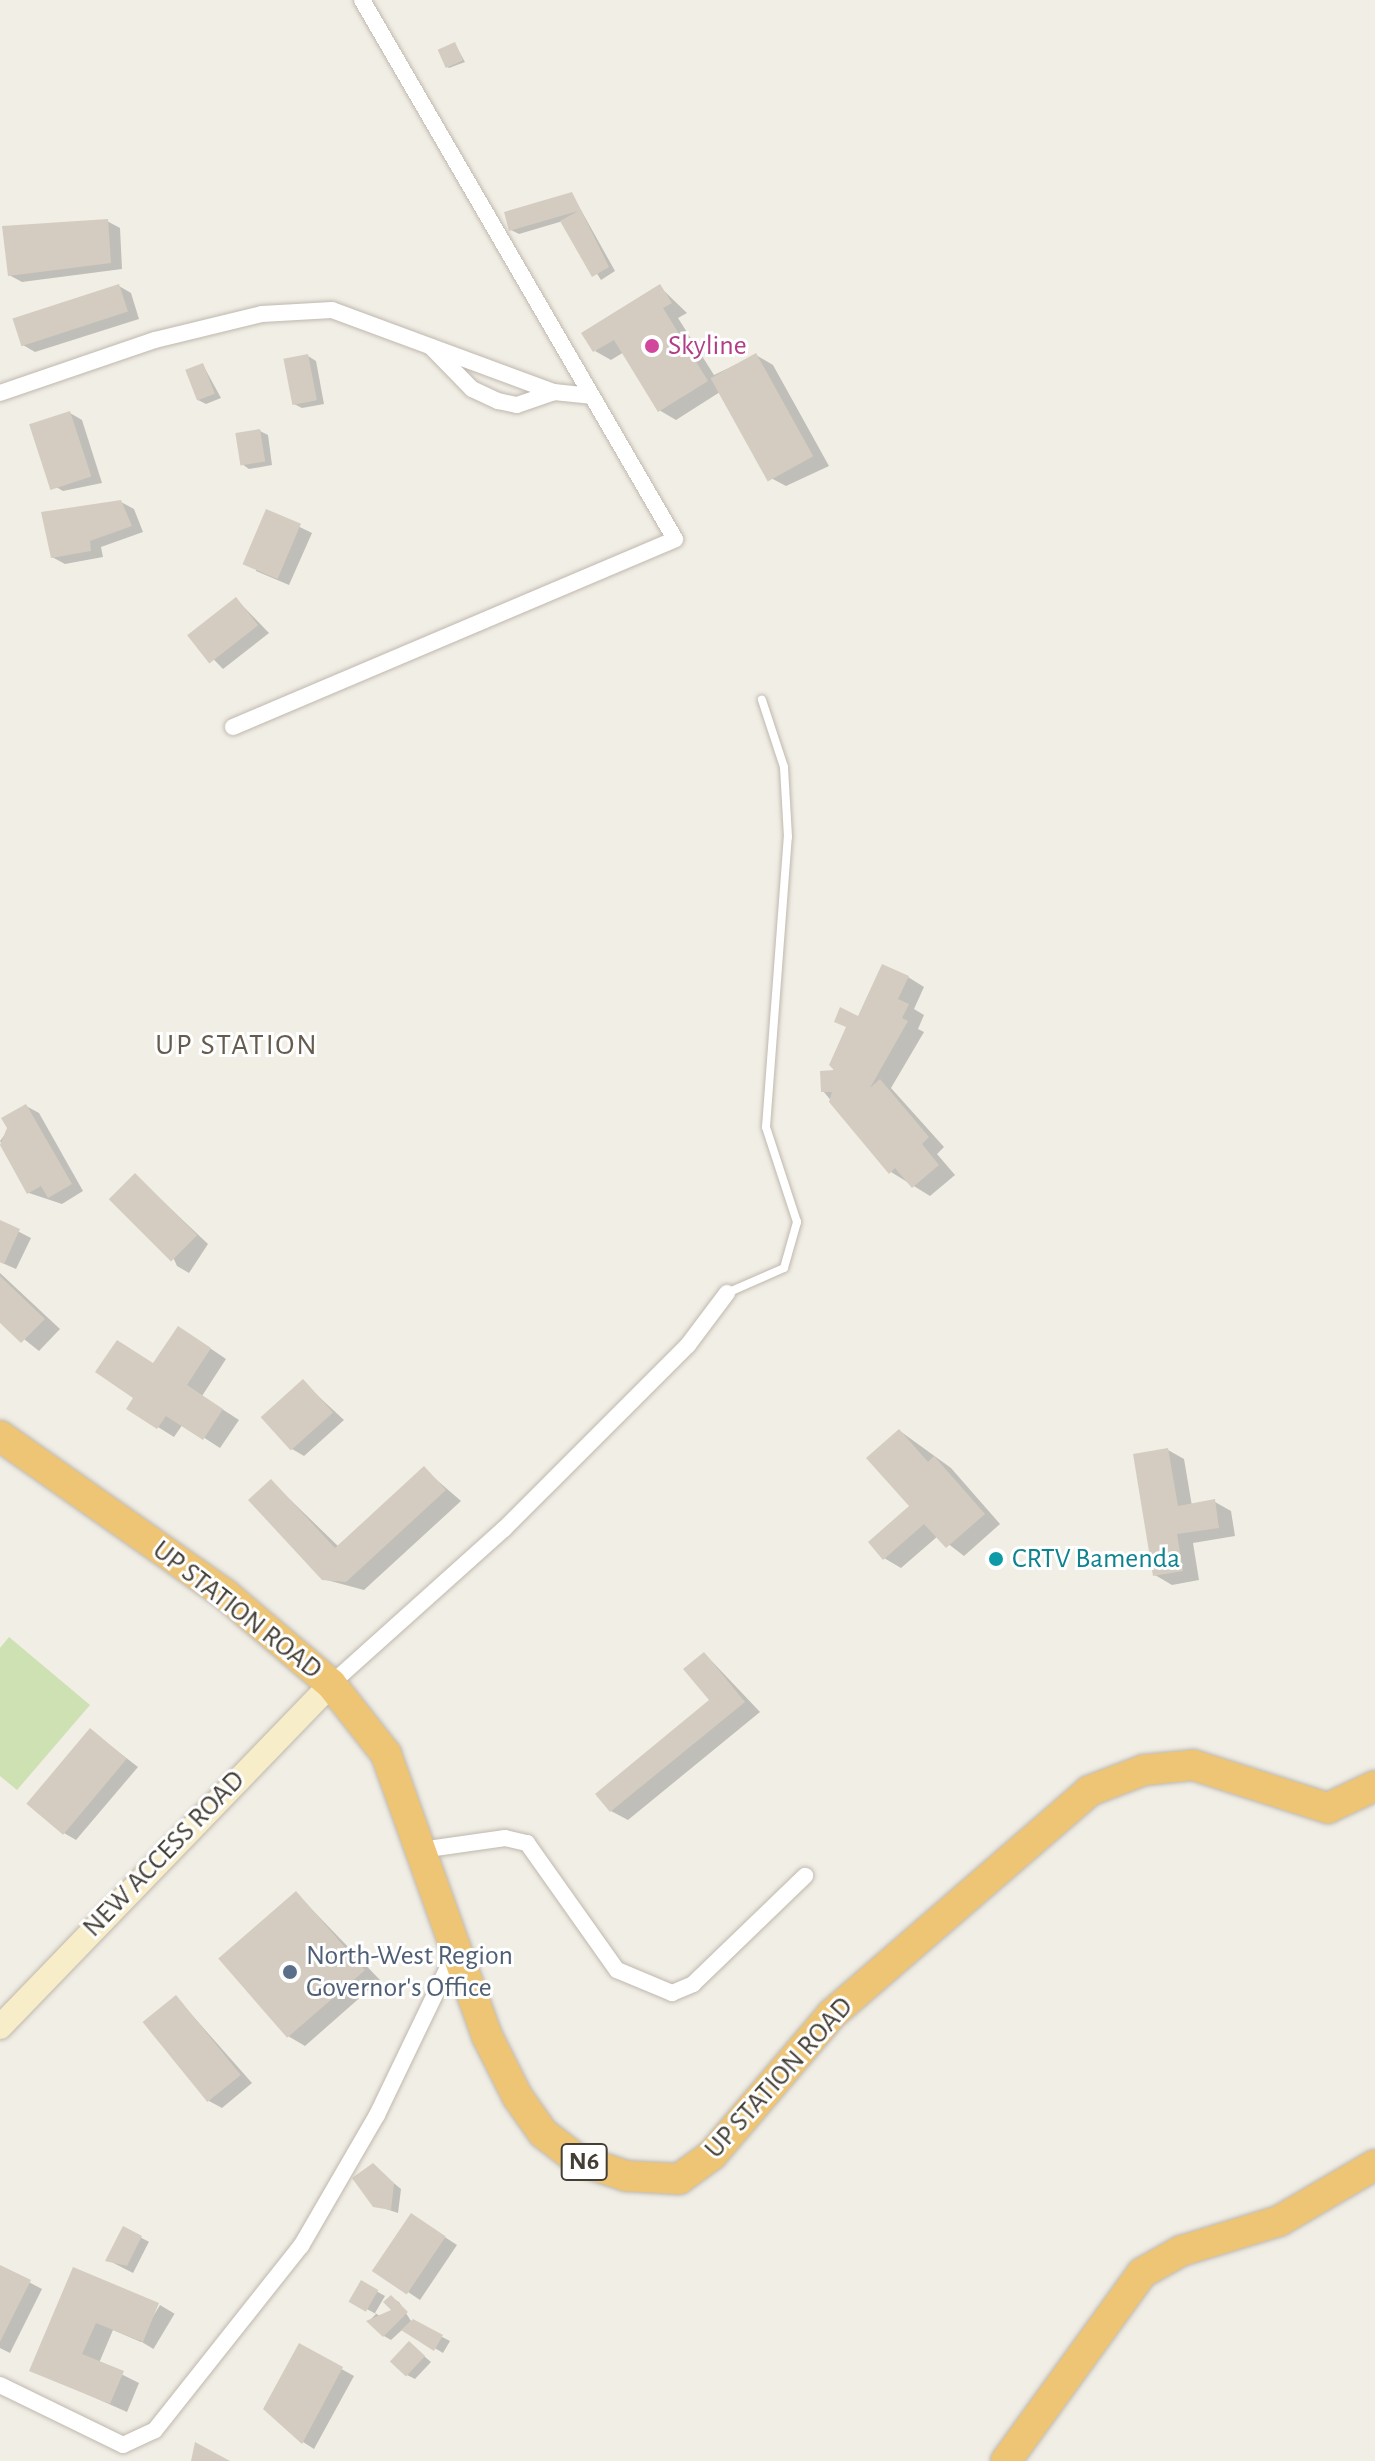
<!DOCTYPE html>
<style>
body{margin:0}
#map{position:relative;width:1375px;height:2461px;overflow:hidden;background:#f1eee6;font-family:"Alegreya Sans",sans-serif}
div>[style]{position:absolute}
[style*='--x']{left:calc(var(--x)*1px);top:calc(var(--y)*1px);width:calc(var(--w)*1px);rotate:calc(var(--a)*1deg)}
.green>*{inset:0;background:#cde1b3}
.shadow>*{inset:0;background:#0003;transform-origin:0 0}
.building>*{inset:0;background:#d4ccc0;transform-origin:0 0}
.roads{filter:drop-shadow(0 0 2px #bfb8ad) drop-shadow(0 0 2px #bfb8ad)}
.lane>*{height:8px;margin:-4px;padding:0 4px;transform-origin:4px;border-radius:4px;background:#fff}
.street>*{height:16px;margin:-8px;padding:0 8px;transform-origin:8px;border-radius:8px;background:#fff}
.secondary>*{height:24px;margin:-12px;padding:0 12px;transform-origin:12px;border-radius:12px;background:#f8edc9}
.highway>*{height:30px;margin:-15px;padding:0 15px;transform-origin:15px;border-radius:15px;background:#eec574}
.dots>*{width:22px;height:22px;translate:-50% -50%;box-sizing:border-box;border:4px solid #fff;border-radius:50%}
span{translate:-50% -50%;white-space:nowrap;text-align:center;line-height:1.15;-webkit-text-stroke:6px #fff;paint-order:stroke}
.shield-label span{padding:2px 6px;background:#fff;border:2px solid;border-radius:6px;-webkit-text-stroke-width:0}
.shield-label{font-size:26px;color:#433e36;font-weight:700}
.hotel-label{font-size:28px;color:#b23c85}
.left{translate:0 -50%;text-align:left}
.culture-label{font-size:28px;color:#0d838f}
.street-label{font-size:28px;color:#433e36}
.service-label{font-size:28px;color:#4e5e75}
.neighbourhood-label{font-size:30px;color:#655c4f;letter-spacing:2px}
</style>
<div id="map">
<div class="green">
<div style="clip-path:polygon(9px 1637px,90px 1705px,17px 1790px,0 1776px,0 1648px)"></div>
</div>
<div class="shadow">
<div style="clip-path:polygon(455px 44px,465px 62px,449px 68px,446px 66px)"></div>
<div style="clip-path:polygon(572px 194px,615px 271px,601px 280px,563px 221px,519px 234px,511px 230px)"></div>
<div style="clip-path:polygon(107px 221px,120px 228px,122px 269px,22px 282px,9px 275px)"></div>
<div style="clip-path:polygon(119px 286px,131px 293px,139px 319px,35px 352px,23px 345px)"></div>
<div style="clip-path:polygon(660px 287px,687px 313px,678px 318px,714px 375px,756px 355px,773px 365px,829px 466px,786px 486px,769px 477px,720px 392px,676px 420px,659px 410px,624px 352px,611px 360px,595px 351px)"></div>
<div style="clip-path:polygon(308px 356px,316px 361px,324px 404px,302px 408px,294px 404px)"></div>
<div style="clip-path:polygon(203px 365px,221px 398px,206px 404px,198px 400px)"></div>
<div style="clip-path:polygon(70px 413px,82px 420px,102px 483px,63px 491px,51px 484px)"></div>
<div style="clip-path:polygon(260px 431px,268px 435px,272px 465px,249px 469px,242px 464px)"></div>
<div style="clip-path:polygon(121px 502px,134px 509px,143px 532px,101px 547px,103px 557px,65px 564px,52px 557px)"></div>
<div style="clip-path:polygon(267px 511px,312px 533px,289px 585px,256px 571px)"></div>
<div style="clip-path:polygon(236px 599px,269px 633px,223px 669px,190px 635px)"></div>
<div style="clip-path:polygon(908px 977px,924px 987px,914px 1009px,924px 1015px,918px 1029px,924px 1032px,891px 1088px,944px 1147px,937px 1154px,955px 1175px,930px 1196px,891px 1172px,823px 1091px,859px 1018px)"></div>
<div style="clip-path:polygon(26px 1106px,39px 1113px,83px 1191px,62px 1204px,29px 1193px,0 1141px)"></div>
<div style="clip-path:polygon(136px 1176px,208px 1244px,189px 1273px,177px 1266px)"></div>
<div style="clip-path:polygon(0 1222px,31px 1238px,16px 1269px,0 1262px)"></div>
<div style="clip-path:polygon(0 1273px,60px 1329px,39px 1351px,0 1320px)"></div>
<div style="clip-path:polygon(195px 1338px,226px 1359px,202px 1396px,239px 1420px,220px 1448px,183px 1424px,174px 1437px,158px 1427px,154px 1365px)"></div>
<div style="clip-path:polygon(303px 1382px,344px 1420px,304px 1456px,292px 1449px)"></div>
<div style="clip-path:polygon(900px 1431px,951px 1468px,1000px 1524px,964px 1556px,938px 1536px,901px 1568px,884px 1558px,912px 1506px)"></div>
<div style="clip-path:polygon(1168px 1450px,1184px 1459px,1192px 1506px,1215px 1502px,1231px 1511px,1235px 1536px,1193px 1543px,1199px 1580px,1172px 1585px,1155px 1575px)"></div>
<div style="clip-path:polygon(424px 1469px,461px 1501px,364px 1590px,323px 1579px,271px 1481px,339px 1547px)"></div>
<div style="clip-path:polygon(994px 1556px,1004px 1559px,1003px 1564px,993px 1562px)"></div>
<div style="clip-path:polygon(705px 1654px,760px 1712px,628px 1820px,611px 1811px,712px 1700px)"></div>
<div style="clip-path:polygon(90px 1730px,138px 1767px,76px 1840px,64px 1833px)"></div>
<div style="clip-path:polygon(297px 1894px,380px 1980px,305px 2046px,288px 2036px)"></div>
<div style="clip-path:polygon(176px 1997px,252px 2083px,222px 2108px,209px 2101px)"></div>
<div style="clip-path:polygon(373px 2166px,401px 2189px,398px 2213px,374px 2205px)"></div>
<div style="clip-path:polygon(423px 2223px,457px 2245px,420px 2300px,375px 2270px)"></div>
<div style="left:124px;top:2229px;width:28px;height:35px;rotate:27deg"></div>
<div style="clip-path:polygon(0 2267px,42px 2289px,10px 2353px,0 2348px)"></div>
<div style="clip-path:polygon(74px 2269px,157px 2304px,141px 2342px,113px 2330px,99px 2363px,139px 2383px,127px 2412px,32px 2370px)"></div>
<div style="clip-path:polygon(362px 2283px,385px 2296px,375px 2313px,385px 2319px,394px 2310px,391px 2298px,399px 2302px,411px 2321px,450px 2341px,443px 2353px,403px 2329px,391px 2340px,384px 2336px,369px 2321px,376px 2314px,352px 2301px)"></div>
<div style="left:160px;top:2305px;width:17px;height:41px;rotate:31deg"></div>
<div style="clip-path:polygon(410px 2344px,431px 2362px,415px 2379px,407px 2375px)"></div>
<div style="clip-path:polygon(300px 2346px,354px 2376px,314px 2449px,303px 2442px)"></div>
</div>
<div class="building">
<div style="left:455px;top:42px;width:20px;height:19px;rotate:66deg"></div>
<div style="clip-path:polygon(572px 192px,609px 267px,592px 277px,560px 221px,578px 211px,509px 231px,504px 212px)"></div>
<div style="clip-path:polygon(108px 219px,111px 263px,8px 276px,2px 226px)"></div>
<div style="left:119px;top:284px;width:29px;height:112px;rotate:72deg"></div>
<div style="clip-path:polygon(660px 284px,672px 303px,663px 308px,708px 381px,658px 412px,614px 340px,593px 352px,581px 333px)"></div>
<div style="left:756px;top:353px;width:118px;height:52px;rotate:61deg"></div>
<div style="left:308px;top:354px;width:47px;height:25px;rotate:79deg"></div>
<div style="left:203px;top:363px;width:33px;height:19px;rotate:69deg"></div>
<div style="left:70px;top:411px;width:69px;height:43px;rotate:72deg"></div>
<div style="left:260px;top:429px;width:33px;height:25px;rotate:81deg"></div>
<div style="clip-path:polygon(121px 500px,132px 526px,90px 541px,91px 551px,51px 558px,41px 512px)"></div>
<div style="left:266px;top:509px;width:38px;height:60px;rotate:23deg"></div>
<div style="left:236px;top:597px;width:36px;height:62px;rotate:52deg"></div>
<div style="clip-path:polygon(882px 964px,909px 976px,898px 999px,909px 1004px,902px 1018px,908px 1021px,870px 1088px,880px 1079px,929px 1137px,922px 1144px,939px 1165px,912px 1188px,895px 1168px,889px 1174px,829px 1102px,832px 1092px,821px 1092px,820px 1071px,834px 1070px,829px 1065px,846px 1027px,834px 1022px,840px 1007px,858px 1016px)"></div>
<div style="clip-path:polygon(26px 1104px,72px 1184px,48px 1198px,41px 1186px,27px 1194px,0 1145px,7px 1128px,1px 1118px)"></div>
<div style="left:135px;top:1173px;width:88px;height:37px;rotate:45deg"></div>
<div style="clip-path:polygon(0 1220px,20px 1229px,4px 1264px,0 1262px)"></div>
<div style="clip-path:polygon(0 1276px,45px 1319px,21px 1343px,0 1323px)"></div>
<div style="clip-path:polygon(178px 1326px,211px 1348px,187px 1385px,223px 1409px,203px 1440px,166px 1416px,157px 1429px,126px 1409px,133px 1398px,95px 1372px,117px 1340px,153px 1363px)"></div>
<div style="left:303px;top:1379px;width:45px;height:57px;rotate:48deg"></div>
<div style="clip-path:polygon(899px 1429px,928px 1462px,934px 1456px,985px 1514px,946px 1548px,924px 1524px,883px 1560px,868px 1542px,909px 1506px,866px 1458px)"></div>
<div style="clip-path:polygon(1168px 1448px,1178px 1506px,1215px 1499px,1219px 1528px,1177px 1534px,1183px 1571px,1153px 1576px,1133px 1454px)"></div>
<div style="clip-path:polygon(424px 1466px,446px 1490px,346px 1582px,322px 1580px,248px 1500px,271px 1479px,335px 1548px)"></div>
<div style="clip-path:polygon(704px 1652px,745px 1702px,610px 1812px,595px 1794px,709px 1700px,683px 1669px)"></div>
<div style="left:90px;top:1728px;width:48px;height:99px;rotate:40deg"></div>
<div style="left:296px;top:1891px;width:105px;height:103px;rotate:49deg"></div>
<div style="left:176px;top:1995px;width:103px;height:43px;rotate:51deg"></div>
<div style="clip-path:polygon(373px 2163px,394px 2183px,391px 2210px,373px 2207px,352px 2178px)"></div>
<div style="left:411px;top:2213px;width:42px;height:70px;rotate:34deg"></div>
<div style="clip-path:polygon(123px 2226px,142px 2236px,127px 2266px,105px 2261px)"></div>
<div style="clip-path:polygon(0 2265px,31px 2280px,0 2342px)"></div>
<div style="clip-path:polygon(73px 2267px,159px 2303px,143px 2342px,96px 2323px,82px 2354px,124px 2371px,110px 2404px,29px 2371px)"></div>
<div style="left:361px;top:2280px;width:20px;height:25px;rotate:30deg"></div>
<div style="clip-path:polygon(391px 2295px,408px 2312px,383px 2337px,366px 2321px,391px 2310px,383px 2302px)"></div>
<div style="clip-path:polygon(413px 2319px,443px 2335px,434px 2351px,401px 2330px)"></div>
<div style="left:409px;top:2341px;width:22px;height:28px;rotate:43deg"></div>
<div style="clip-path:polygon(299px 2343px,343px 2367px,302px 2444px,263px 2409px)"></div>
<div style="clip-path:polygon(195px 2442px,230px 2461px,191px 2461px)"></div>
</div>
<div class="roads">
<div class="lane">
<div style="--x:727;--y:1293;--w:62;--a:-23.7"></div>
<div style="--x:784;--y:1268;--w:48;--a:-74.2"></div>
<div style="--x:797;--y:1222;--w:100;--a:-108.1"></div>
<div style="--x:766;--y:1127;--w:291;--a:-85.7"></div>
<div style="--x:788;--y:837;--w:70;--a:-93.3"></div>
<div style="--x:784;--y:767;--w:71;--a:-108.2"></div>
</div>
<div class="street">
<div style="--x:431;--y:347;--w:59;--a:45.7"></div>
<div style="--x:472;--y:389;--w:29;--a:25"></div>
<div style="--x:498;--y:401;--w:19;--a:12"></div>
<div style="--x:517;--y:405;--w:39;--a:-19"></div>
<div style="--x:0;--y:393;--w:164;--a:-18.9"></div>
<div style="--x:155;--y:340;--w:110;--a:-13.7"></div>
<div style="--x:262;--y:314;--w:70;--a:-3.3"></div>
<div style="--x:332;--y:310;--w:237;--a:20.3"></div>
<div style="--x:554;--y:392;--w:37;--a:6"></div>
<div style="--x:233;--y:727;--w:480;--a:-23"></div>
<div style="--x:675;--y:539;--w:623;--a:-120.14"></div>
<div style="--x:331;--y:1684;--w:232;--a:-41.9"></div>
<div style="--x:504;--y:1529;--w:260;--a:-45"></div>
<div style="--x:688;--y:1345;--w:65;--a:-53.1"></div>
<div style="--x:421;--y:1850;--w:85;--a:-8.1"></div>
<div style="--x:505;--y:1838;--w:23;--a:13"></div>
<div style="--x:527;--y:1843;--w:156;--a:54.7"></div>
<div style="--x:617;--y:1970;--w:60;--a:22.7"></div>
<div style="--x:672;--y:1993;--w:23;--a:-23"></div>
<div style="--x:693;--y:1984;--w:156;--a:-44"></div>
<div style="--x:0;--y:2385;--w:137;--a:26"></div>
<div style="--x:123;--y:2445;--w:35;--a:-25"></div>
<div style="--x:155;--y:2430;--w:235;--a:-51.6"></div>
<div style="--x:301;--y:2246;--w:151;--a:-59.9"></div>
<div style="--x:377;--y:2115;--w:182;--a:-64.3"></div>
</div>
<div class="secondary">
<div style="--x:0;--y:2027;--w:477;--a:-46"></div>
</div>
<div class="highway">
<div style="--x:0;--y:1436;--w:276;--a:35.1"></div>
<div style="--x:226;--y:1595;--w:138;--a:40.3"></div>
<div style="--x:331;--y:1684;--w:89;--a:51.8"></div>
<div style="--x:386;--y:1754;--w:300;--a:70.3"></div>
<div style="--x:487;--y:2036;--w:67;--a:63.4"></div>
<div style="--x:517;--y:2096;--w:45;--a:54.9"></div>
<div style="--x:543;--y:2133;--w:44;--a:37.6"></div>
<div style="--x:578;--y:2160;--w:51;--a:18.4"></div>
<div style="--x:626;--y:2176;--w:53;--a:3.2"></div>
<div style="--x:679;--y:2179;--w:41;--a:-36"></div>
<div style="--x:712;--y:2155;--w:185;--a:-49.6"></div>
<div style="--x:832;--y:2014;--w:340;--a:-40.9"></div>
<div style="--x:1089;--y:1791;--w:59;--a:-20.9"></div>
<div style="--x:1144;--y:1770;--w:49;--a:-5.8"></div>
<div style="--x:1193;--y:1765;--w:142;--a:17.7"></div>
<div style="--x:1328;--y:1808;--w:52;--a:-25.1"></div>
<div style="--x:1006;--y:2461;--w:232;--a:-54.1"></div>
<div style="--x:1142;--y:2273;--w:45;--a:-29.4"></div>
<div style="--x:1181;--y:2251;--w:102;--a:-17"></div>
<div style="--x:1279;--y:2221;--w:111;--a:-30.3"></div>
</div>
</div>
<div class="dots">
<div style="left:652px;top:346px;background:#d1479c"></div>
<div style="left:996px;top:1559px;background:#0f9aa8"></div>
<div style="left:290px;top:1972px;background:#5c6f8a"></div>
</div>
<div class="shield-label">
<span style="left:584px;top:2162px">N6</span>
</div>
<div class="hotel-label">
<span class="left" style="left:668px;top:346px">Skyline</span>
</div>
<div class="culture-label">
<span class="left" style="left:1012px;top:1559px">CRTV Bamenda</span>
</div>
<div class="street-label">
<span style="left:237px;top:1610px;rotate:38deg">UP STATION ROAD</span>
<span style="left:164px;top:1854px;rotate:-46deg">NEW ACCESS ROAD</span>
<span style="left:779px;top:2078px;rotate:-48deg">UP STATION ROAD</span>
</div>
<div class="service-label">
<span class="left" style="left:306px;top:1972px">North-West Region<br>Governor's Office</span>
</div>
<div class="neighbourhood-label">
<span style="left:237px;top:1045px">UP STATION</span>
</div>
</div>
